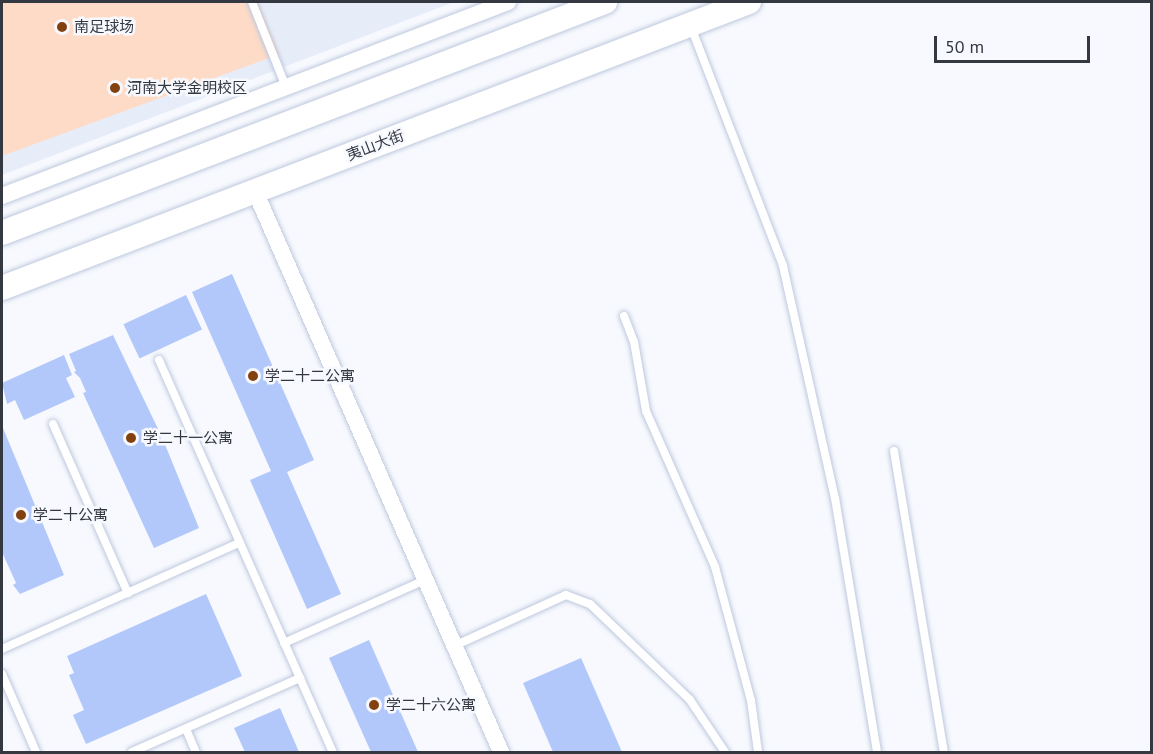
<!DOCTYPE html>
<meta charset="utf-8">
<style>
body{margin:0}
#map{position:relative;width:1153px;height:754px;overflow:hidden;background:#f7f9fe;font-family:"PT Sans","Noto Sans SC",sans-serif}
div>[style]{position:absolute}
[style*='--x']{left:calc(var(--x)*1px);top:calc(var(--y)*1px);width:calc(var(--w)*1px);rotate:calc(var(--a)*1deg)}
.built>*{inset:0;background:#e7edf8}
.green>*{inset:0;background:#fddbc7}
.building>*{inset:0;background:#b2c8fb;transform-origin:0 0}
.roads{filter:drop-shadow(0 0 2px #bec8dd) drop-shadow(0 0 2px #bec8dd)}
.lane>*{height:8px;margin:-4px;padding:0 4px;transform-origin:4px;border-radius:4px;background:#fff}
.street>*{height:16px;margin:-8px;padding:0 8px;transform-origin:8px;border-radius:8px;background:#fff}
.secondary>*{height:24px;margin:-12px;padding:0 12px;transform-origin:12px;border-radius:12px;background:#fff}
.dots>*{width:16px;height:16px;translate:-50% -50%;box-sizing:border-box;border:3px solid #f7f9fe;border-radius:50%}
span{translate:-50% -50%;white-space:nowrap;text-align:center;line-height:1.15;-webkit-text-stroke:5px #f7f9fe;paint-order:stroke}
.poi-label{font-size:15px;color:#343840}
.left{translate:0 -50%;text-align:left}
.street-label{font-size:15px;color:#343840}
.frame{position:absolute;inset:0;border:3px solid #343840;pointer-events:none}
.scale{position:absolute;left:934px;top:36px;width:156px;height:27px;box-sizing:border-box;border:3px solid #343840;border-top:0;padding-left:8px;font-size:18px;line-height:21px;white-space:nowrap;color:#343840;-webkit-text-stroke:4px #f7f9fe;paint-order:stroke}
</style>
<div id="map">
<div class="built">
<div style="clip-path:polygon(2px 2px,454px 2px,2px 175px)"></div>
</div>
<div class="green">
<div style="clip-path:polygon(2px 2px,258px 2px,280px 54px,2px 156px)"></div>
</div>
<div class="building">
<div style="clip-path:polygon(232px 274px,314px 460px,287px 472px,341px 594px,307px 609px,250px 480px,271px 471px,192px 292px)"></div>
<div style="left:186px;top:295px;width:38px;height:69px;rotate:65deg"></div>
<div style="clip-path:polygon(113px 335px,160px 433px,161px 443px,164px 442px,199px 528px,154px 548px,83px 393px,86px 392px,80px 378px,74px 372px,76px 371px,69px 354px)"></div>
<div style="clip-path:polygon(64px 355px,72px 375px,66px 378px,75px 397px,24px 420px,15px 400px,7px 404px,2px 383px)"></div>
<div style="clip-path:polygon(3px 428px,64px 575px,20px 594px,13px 585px,16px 583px,2px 552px)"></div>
<div style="clip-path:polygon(206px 594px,242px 676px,86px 744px,73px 715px,84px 710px,69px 675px,74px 673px,67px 656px)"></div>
<div style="clip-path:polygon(369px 640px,418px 752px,371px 752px,329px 658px)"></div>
<div style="clip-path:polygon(581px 658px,622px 752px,553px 752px,523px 683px)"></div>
<div style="clip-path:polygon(280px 708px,299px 752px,245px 752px,234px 728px)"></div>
</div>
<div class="roads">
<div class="lane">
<div style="--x:252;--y:2;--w:92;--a:68.2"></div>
<div style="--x:691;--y:27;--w:256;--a:68.9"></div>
<div style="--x:783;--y:266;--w:238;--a:77.4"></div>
<div style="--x:835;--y:498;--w:257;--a:80.6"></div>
<div style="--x:624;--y:316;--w:28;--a:69"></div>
<div style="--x:634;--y:342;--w:70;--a:80.1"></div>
<div style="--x:646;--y:411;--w:171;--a:66.1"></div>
<div style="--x:715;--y:567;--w:138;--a:74.9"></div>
<div style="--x:751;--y:700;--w:52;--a:82.3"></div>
<div style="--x:159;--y:360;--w:429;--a:66.1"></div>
<div style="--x:53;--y:424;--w:185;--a:66.1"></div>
<div style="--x:894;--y:451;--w:305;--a:80.6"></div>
<div style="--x:284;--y:643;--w:154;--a:-24.1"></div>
<div style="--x:454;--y:646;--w:123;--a:-24.5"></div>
<div style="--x:566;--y:595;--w:26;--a:21"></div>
<div style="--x:590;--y:604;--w:139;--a:43.8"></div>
<div style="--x:690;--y:700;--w:63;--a:56.1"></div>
<div style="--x:2;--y:649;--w:260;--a:-24.1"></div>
<div style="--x:2;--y:674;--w:85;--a:66.4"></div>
<div style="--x:186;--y:729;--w:25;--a:67"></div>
<div style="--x:132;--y:752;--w:184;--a:-23.8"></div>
</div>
<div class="street">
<div style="--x:255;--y:191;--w:613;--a:66.32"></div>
<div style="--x:2;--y:196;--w:542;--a:-20.98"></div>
</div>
<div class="secondary">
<div style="--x:2;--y:233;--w:646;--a:-20.96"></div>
<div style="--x:2;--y:288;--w:800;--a:-20.95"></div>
</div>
</div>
<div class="dots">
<div style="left:62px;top:27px;background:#83410f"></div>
<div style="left:115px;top:88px;background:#83410f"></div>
<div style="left:253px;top:376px;background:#83410f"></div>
<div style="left:131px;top:438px;background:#83410f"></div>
<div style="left:21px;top:515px;background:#83410f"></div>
<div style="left:374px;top:705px;background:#83410f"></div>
</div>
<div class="poi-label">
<span class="left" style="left:74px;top:27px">南足球场</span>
<span class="left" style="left:127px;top:88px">河南大学金明校区</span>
<span class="left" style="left:265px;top:376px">学二十二公寓</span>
<span class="left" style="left:143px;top:438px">学二十一公寓</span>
<span class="left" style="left:33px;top:515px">学二十公寓</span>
<span class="left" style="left:386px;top:705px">学二十六公寓</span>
</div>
<div class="street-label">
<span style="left:375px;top:145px;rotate:-21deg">夷山大街</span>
</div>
<div class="frame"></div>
<div class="scale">50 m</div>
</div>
